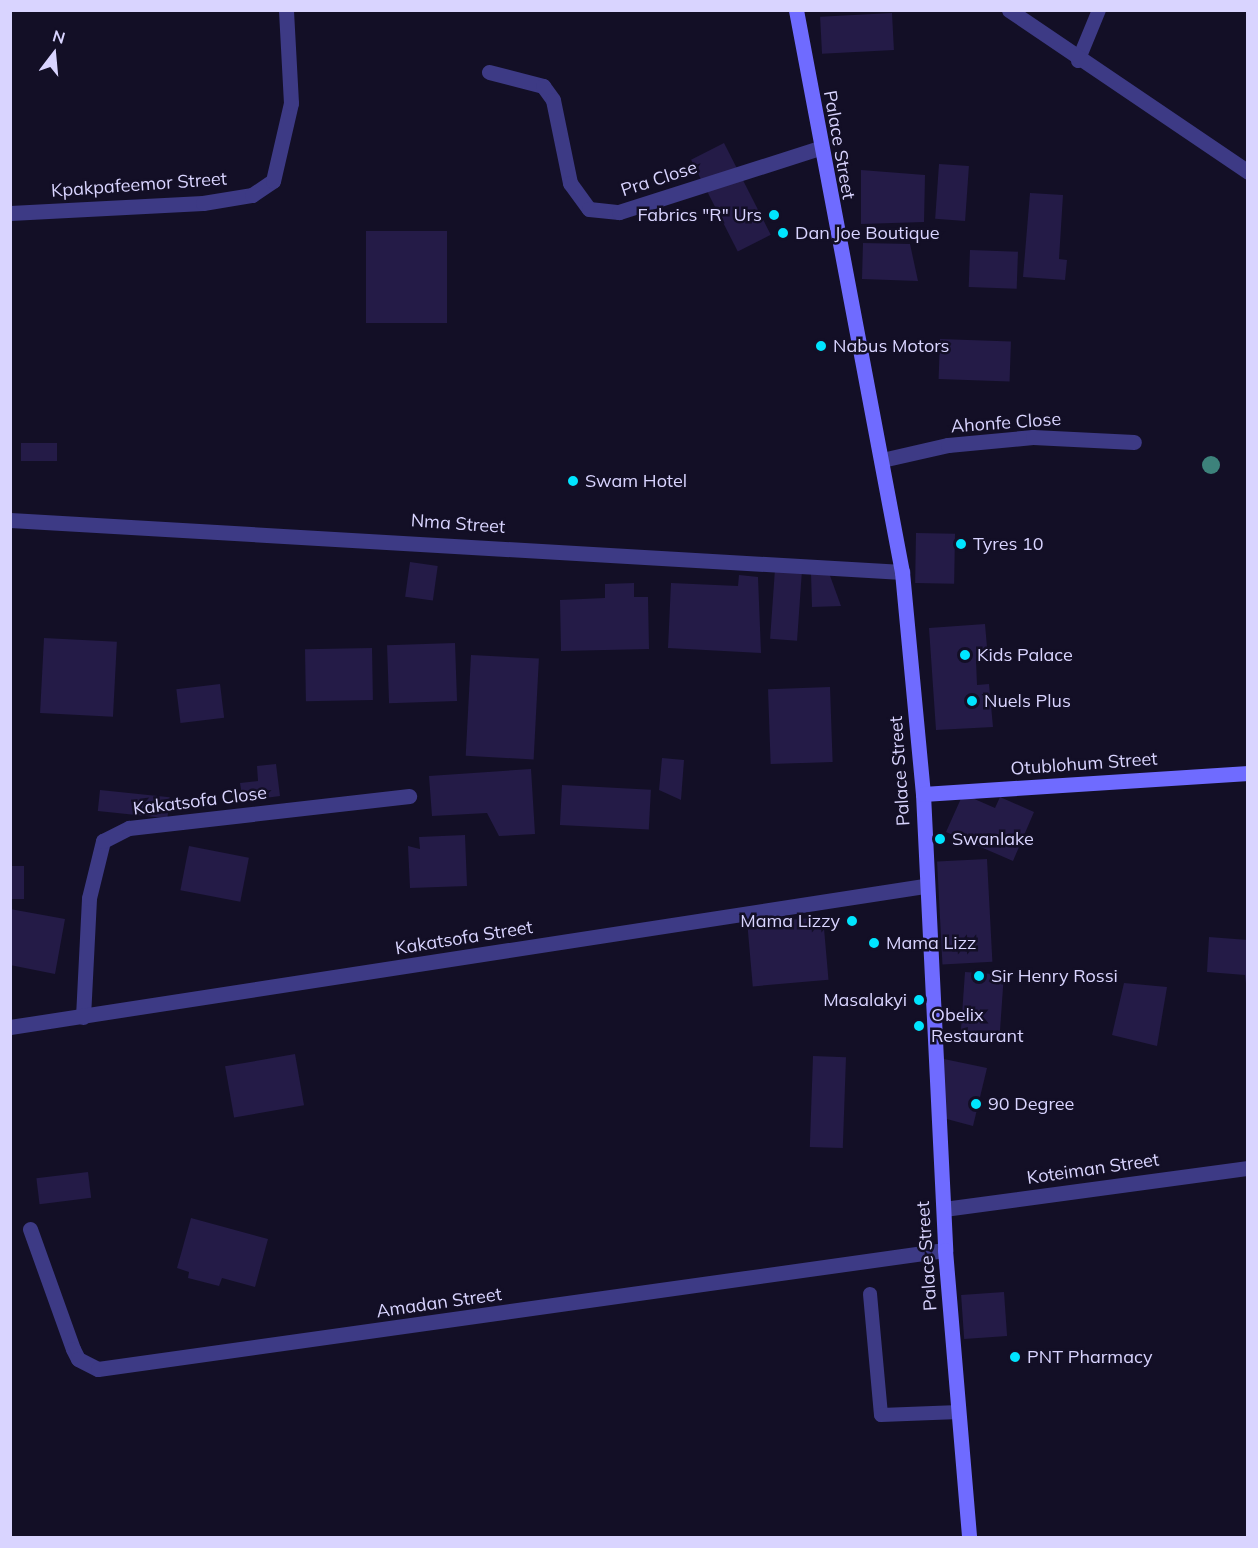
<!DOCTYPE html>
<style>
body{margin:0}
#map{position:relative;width:1258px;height:1548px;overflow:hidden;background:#130f26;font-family:Mulish,sans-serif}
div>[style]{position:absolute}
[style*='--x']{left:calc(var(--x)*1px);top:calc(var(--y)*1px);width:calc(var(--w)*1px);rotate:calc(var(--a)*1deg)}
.building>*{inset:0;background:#241b47;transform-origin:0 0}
.lane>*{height:14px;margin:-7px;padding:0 7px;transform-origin:7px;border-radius:7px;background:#3d3a85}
.street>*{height:15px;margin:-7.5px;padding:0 7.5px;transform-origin:7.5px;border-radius:7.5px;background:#3d3a85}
.secondary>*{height:15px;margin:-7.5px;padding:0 7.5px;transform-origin:7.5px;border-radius:7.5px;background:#6f6bff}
.trees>*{width:18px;height:18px;margin:-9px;border-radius:50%;background:#3d827b}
.dots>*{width:16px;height:16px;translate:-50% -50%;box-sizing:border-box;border:3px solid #130f26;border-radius:50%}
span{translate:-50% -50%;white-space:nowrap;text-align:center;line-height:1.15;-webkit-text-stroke:5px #130f26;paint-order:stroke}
.street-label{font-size:18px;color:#d9d4ff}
.poi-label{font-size:18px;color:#d9d4ff}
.right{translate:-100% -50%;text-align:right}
.left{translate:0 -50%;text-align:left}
.frame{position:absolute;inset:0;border:12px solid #d9d4ff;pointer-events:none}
.north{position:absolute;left:24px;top:24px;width:60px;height:60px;-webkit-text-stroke:4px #130f26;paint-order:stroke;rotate:16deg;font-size:16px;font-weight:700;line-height:24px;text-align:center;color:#d9d4ff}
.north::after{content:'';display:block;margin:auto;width:21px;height:27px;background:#d9d4ff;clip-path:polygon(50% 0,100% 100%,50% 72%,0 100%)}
</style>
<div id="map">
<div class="building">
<div style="left:892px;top:13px;width:37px;height:72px;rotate:87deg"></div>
<div style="left:724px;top:143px;width:103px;height:37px;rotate:63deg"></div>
<div style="left:939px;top:164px;width:30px;height:55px;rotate:4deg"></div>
<div style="clip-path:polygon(861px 170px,925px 175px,924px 222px,861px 224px)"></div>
<div style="clip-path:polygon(1030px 193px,1063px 195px,1059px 259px,1067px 260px,1065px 280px,1023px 277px)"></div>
<div style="left:366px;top:231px;width:81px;height:92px"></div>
<div style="clip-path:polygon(863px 243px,910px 244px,918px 281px,862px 279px)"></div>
<div style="left:970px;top:250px;width:48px;height:37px;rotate:2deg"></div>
<div style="left:940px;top:339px;width:71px;height:40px;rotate:2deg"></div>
<div style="left:21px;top:443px;width:36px;height:18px"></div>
<div style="left:916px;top:533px;width:39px;height:50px;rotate:1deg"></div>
<div style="left:410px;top:562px;width:28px;height:35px;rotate:8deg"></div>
<div style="left:775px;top:569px;width:27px;height:70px;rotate:4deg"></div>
<div style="clip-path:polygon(811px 573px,829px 573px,841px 606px,812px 607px)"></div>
<div style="clip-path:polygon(739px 575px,758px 577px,761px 653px,668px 648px,671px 583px,738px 586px)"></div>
<div style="clip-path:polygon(634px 583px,634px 597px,648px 597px,649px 649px,561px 651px,560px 600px,605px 598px,605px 584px)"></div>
<div style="clip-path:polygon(985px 624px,988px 659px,976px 660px,977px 685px,989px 684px,993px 727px,936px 730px,929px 628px)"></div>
<div style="left:44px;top:638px;width:73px;height:75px;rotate:3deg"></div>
<div style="left:455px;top:643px;width:58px;height:68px;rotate:88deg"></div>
<div style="left:372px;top:648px;width:52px;height:67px;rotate:89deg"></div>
<div style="left:471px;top:655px;width:68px;height:101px;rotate:3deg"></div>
<div style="left:220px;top:684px;width:34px;height:44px;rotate:83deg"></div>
<div style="left:830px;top:687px;width:75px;height:62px;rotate:88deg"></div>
<div style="clip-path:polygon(662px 758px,684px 760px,681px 800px,659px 790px)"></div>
<div style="clip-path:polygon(276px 764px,280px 796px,243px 801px,240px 783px,258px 781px,257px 766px)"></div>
<div style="clip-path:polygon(531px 769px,535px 834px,499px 836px,487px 813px,432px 816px,429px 776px)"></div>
<div style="left:562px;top:785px;width:89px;height:40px;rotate:3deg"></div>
<div style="left:100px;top:790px;width:70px;height:21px;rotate:6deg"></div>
<div style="clip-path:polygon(963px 794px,995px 808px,1000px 797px,1034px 812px,1013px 861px,946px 832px)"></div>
<div style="clip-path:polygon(465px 835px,467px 886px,410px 888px,408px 846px,420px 849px,419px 837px)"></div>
<div style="left:189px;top:846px;width:61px;height:45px;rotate:11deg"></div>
<div style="left:987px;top:859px;width:103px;height:50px;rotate:87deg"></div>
<div style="left:10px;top:866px;width:14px;height:33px"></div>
<div style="clip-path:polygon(10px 909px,65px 919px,55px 974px,10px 965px)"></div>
<div style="left:823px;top:917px;width:63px;height:76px;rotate:85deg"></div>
<div style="clip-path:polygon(1209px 937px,1248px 940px,1248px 1001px,1245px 975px,1207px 972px)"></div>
<div style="left:965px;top:972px;width:39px;height:65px;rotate:4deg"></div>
<div style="clip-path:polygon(1124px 983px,1167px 987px,1157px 1046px,1112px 1035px)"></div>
<div style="left:295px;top:1054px;width:52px;height:71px;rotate:80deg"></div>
<div style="left:813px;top:1056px;width:33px;height:91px;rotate:2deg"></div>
<div style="clip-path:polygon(944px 1059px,987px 1068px,973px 1126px,943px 1118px)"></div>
<div style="left:88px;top:1172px;width:26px;height:52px;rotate:83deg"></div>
<div style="clip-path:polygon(191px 1218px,268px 1239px,255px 1287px,222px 1278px,219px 1286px,188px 1278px,189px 1272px,177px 1268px)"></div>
<div style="left:1004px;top:1292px;width:44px;height:43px;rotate:86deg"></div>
</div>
<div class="lane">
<div style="--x:1078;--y:61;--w:55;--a:-67.6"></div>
<div style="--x:870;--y:1294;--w:121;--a:84.8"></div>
<div style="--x:881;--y:1415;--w:78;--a:-2.2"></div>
</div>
<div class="street">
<div style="--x:1009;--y:10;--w:289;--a:34.1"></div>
<div style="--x:489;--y:72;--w:56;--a:14.5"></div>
<div style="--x:543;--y:86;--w:17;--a:54"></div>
<div style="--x:553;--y:100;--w:85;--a:78.4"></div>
<div style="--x:570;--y:183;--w:32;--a:54"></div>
<div style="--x:589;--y:209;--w:30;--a:6"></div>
<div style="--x:619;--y:212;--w:210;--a:-17.7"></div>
<div style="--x:10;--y:213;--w:193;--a:-3"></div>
<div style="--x:203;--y:203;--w:50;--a:-9.3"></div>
<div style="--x:252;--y:195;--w:25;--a:-34"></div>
<div style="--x:273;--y:181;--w:80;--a:-77"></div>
<div style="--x:291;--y:103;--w:93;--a:-93.1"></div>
<div style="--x:882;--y:460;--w:68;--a:-12.8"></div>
<div style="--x:948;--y:445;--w:85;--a:-5.4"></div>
<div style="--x:1033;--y:437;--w:101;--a:2.8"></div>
<div style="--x:10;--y:520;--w:894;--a:3.34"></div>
<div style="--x:83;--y:1017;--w:119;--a:-87.1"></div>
<div style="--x:89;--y:898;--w:59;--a:-76.2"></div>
<div style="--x:103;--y:841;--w:29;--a:-27"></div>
<div style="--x:129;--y:828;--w:282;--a:-6.5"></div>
<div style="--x:10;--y:1027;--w:925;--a:-8.77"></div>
<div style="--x:944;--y:1209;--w:307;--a:-7.7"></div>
<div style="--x:30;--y:1229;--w:127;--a:70.3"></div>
<div style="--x:73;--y:1349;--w:11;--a:63"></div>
<div style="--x:78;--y:1359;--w:22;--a:27"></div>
<div style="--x:98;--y:1369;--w:855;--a:-8"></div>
</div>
<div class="secondary">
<div style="--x:796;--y:10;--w:572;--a:79.32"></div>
<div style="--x:902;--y:572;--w:223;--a:84.6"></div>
<div style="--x:923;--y:794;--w:457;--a:87.2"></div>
<div style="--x:945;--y:1250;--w:289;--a:85.2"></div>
<div style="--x:923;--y:794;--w:326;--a:-3.7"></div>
</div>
<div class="trees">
<div style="left:1211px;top:465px"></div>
</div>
<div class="dots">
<div style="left:774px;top:215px;background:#00e5ff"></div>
<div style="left:783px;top:233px;background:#00e5ff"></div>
<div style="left:821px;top:346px;background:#00e5ff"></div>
<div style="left:573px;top:481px;background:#00e5ff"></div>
<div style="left:961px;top:544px;background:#00e5ff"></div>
<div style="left:965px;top:655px;background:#00e5ff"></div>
<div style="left:972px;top:701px;background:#00e5ff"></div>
<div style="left:940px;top:839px;background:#00e5ff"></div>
<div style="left:852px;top:921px;background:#00e5ff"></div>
<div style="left:874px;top:943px;background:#00e5ff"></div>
<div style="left:979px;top:976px;background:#00e5ff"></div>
<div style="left:919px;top:1000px;background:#00e5ff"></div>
<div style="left:919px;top:1026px;background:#00e5ff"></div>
<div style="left:976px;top:1104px;background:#00e5ff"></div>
<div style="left:1015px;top:1357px;background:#00e5ff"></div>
</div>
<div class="street-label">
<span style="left:839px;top:145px;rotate:80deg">Palace Street</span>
<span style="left:659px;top:179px;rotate:-18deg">Pra Close</span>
<span style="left:139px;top:185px;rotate:-4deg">Kpakpafeemor Street</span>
<span style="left:1006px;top:423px;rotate:-4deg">Ahonfe Close</span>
<span style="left:458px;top:524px;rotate:4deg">Nma Street</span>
<span style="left:1084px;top:764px;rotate:-4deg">Otublohum Street</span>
<span style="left:900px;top:771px;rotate:-94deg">Palace Street</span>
<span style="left:200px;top:801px;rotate:-7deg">Kakatsofa Close</span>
<span style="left:464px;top:938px;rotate:-9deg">Kakatsofa Street</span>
<span style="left:1093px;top:1169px;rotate:-8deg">Koteiman Street</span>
<span style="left:927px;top:1256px;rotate:-94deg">Palace Street</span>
<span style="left:439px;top:1303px;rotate:-8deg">Amadan Street</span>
</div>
<div class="poi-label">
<span class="right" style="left:762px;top:215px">Fabrics "R" Urs</span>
<span class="left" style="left:795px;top:233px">Dan Joe Boutique</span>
<span class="left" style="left:833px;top:346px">Nabus Motors</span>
<span class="left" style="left:585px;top:481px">Swam Hotel</span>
<span class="left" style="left:973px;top:544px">Tyres 10</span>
<span class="left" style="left:977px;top:655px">Kids Palace</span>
<span class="left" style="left:984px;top:701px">Nuels Plus</span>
<span class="left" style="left:952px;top:839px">Swanlake</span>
<span class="right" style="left:840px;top:921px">Mama Lizzy</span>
<span class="left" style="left:886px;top:943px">Mama Lizz</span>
<span class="left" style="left:991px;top:976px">Sir Henry Rossi</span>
<span class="right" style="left:907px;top:1000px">Masalakyi</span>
<span class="left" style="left:931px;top:1026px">Obelix<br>Restaurant</span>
<span class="left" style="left:988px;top:1104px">90 Degree</span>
<span class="left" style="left:1027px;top:1357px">PNT Pharmacy</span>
</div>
<div class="frame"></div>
<div class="north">N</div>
</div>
